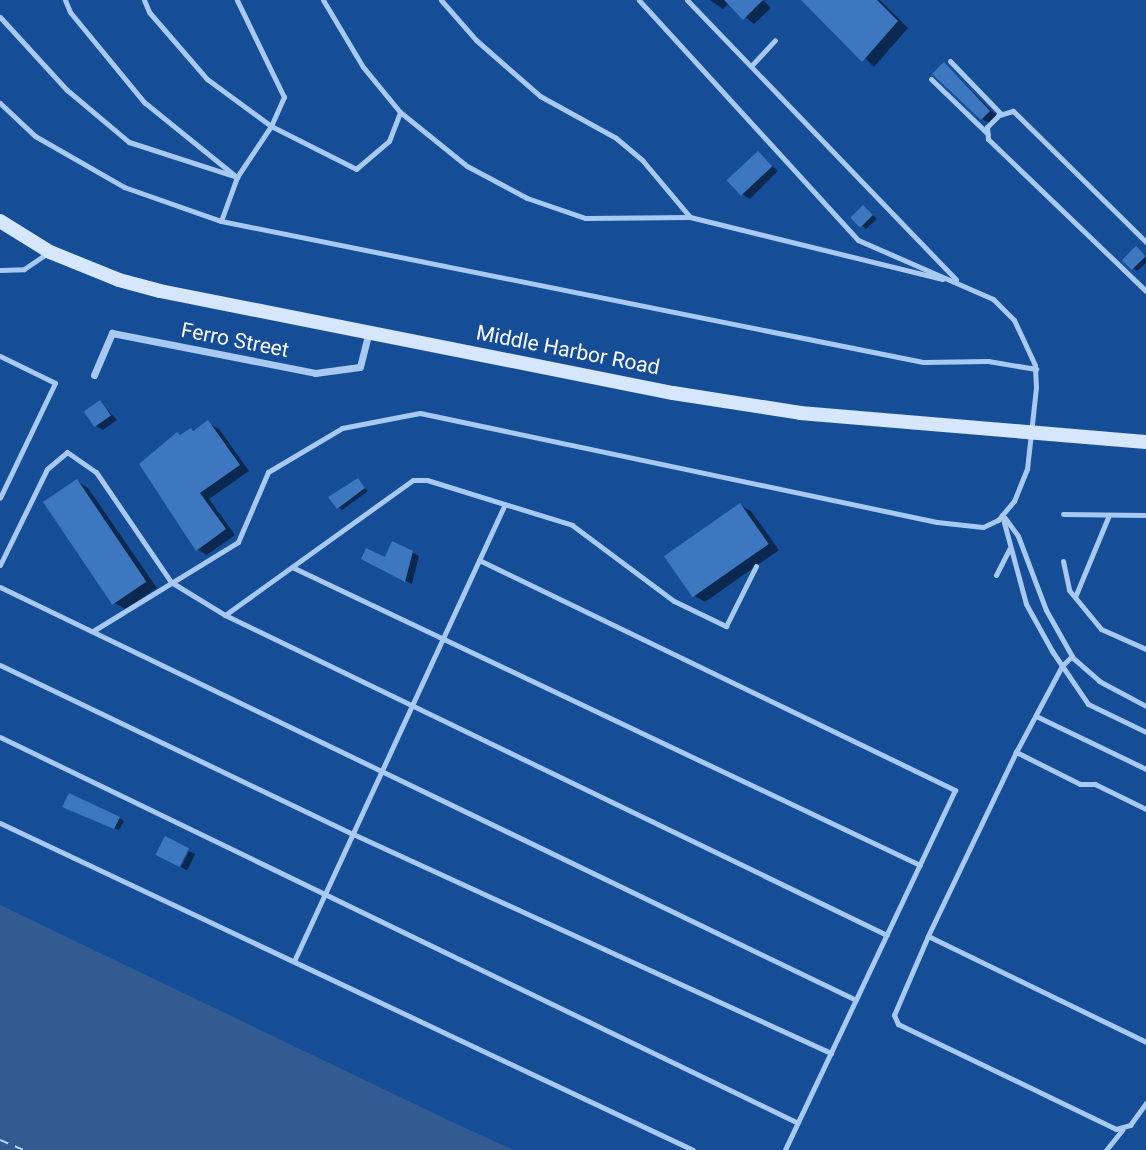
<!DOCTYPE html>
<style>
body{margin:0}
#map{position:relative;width:1146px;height:1150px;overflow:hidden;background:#154d97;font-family:Roboto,sans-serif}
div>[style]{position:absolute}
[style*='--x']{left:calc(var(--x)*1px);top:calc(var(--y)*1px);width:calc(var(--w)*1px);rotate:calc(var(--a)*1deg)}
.water>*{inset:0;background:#325b91}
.shadow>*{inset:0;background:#0007;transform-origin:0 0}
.ferry>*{height:2px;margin-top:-1px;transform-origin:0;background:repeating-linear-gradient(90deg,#b3d3f9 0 9px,transparent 0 16px)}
.building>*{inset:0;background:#3d77bf;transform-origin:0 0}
.service>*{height:5px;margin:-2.5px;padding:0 2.5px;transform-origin:2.5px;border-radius:2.5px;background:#a7c9f2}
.minor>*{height:7px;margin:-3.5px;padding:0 3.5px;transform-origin:3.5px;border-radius:3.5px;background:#a7c9f2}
.secondary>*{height:14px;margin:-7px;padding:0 7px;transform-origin:7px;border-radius:7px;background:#d6e6fc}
span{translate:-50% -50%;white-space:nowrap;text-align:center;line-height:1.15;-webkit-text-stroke:6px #154d97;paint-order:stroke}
.street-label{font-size:21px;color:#fff}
</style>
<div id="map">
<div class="water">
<div style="clip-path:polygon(0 905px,450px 1121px,513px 1150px,0 1150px)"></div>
</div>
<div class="shadow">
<div style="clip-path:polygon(710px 0,763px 0,771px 8px,754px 24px,729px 3px,723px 9px)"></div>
<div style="clip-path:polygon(807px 0,880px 0,908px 28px,874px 67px)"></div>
<div style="clip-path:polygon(945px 64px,997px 116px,990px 123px,982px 119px)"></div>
<div style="clip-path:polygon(758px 153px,778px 171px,750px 199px,742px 194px)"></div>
<div style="clip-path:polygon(864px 207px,877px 219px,866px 229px,853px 218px)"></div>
<div style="clip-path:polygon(1137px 248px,1146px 255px,1146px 263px,1137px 271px,1133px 268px)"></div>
<div style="clip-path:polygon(100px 402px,117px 420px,103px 430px,96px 426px)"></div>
<div style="clip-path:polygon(208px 423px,219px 429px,249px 471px,209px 499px,235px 535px,207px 555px,197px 549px,181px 436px)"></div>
<div style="clip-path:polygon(358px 480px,368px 491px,342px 510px,338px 507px)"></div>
<div style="clip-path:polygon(77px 481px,88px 488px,157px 588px,125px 609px,115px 603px)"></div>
<div style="clip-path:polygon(740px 505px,751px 511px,779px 550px,705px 602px,695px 596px,667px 557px)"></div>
<div style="clip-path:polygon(412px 552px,419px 556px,412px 584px,363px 558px,386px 559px)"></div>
<div style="clip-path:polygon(69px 809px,119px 818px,124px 821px,119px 830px)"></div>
<div style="left:189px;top:851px;width:7px;height:18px;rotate:27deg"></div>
</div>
<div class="ferry">
<div style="--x:0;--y:1140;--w:26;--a:23"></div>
</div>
<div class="building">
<div style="clip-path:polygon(724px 0,763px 0,743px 20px)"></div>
<div style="clip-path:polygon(801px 0,877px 0,898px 21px,862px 62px)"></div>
<div style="clip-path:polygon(944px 62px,990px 111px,981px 120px,932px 74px)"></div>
<div style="left:758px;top:151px;width:21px;height:43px;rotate:47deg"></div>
<div style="left:863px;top:205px;width:14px;height:18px;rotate:45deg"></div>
<div style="left:1136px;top:246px;width:14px;height:20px;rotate:45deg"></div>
<div style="left:100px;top:400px;width:19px;height:20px;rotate:55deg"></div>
<div style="clip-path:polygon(208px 420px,240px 465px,200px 493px,226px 529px,196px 551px,139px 464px,177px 432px,180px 435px,191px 428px,193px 431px)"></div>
<div style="clip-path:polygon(358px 478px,365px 488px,337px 509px,328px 497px)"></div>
<div style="left:77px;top:479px;width:124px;height:41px;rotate:56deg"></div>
<div style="left:740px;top:503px;width:50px;height:93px;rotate:55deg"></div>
<div style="clip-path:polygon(392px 541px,413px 551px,405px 582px,361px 559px,366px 548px,385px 557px)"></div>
<div style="clip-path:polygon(69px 793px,120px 817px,114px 829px,62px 807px)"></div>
<div style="left:165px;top:836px;width:27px;height:21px;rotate:27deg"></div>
</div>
<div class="service">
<div style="--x:65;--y:0;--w:13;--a:67"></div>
<div style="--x:70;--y:12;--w:117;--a:50.6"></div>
<div style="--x:144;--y:102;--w:116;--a:39"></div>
<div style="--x:144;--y:0;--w:13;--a:67"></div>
<div style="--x:149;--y:12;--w:89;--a:49.1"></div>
<div style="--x:207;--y:79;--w:79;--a:36.3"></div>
<div style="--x:271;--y:126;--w:32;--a:-66"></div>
<div style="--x:284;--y:97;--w:108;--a:-115.9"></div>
<div style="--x:441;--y:0;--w:53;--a:48.8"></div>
<div style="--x:476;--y:40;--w:85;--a:41.2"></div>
<div style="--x:540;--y:96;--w:87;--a:28.9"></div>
<div style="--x:616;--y:138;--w:35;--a:40"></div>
<div style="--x:643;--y:161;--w:73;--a:50"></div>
<div style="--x:687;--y:0;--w:388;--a:46.1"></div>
<div style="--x:0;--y:17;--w:99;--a:47.5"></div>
<div style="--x:67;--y:90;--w:81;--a:40"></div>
<div style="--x:129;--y:142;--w:114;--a:18"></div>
<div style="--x:950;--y:61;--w:74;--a:46.1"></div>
<div style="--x:751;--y:66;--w:35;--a:-47"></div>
<div style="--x:931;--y:79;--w:79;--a:44"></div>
<div style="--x:0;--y:103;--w:48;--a:43.3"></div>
<div style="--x:35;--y:136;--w:103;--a:29.8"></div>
<div style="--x:124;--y:187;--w:103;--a:19.3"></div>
<div style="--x:221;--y:221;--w:716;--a:11.36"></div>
<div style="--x:923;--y:362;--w:65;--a:-0.9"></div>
<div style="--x:988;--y:361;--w:49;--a:9.5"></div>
<div style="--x:400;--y:112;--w:86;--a:38.9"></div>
<div style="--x:467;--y:166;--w:68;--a:28.1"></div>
<div style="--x:527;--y:198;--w:61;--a:19"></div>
<div style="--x:585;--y:218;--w:105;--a:-0.5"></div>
<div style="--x:690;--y:217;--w:260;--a:13.8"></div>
<div style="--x:221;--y:221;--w:47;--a:-70"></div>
<div style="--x:237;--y:177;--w:61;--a:-56.3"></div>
<div style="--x:271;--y:126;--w:95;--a:26.8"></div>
<div style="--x:356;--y:169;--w:43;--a:-40.3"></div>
<div style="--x:389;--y:141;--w:31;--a:-69"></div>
<div style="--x:400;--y:112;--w:58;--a:-129.4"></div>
<div style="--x:363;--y:67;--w:78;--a:-120.8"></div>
<div style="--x:1146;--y:242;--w:187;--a:-135.4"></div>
<div style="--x:1013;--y:111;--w:15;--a:164"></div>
<div style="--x:999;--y:115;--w:17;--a:135"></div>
<div style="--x:987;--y:127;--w:12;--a:85"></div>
<div style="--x:988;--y:139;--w:219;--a:43.9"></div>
<div style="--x:0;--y:270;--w:24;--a:-2"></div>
<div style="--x:24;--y:269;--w:29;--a:-34"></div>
<div style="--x:0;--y:356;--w:61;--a:26.1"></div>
<div style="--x:55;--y:383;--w:127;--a:115.6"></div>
<div style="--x:1063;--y:514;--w:83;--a:0.7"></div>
<div style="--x:1002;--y:515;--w:92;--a:74.9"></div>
<div style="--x:1026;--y:604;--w:54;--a:61"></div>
<div style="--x:1052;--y:651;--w:64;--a:55.8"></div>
<div style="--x:1088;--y:704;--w:64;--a:25.8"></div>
<div style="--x:1005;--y:518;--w:22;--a:54"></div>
<div style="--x:1018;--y:536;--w:79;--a:69.3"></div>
<div style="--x:1046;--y:610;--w:55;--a:60.6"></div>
<div style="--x:1073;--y:658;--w:35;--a:41"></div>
<div style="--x:1099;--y:681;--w:53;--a:28"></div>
<div style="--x:479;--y:560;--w:529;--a:25.79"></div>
<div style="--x:955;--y:790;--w:398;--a:115.3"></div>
<div style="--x:1063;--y:561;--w:30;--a:78"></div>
<div style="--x:1069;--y:590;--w:50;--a:50.6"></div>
<div style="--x:1101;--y:629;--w:49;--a:24"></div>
<div style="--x:0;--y:565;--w:107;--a:-63.9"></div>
<div style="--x:47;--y:469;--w:26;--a:-40"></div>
<div style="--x:67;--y:452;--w:35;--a:35"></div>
<div style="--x:96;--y:472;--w:133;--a:55.7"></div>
<div style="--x:171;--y:582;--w:63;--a:31.4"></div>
<div style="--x:225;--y:615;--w:231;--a:-35.7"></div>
<div style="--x:413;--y:480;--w:14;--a:0"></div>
<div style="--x:427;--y:480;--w:152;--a:17.2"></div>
<div style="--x:572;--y:525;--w:127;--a:36.7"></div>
<div style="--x:674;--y:601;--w:58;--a:25.7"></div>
<div style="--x:726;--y:626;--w:67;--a:-63.4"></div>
<div style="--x:292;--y:567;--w:695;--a:25.39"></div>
<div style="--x:996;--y:575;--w:29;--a:-63"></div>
<div style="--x:0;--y:587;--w:950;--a:25.76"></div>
<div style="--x:1075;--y:597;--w:89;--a:-67.5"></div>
<div style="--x:225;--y:615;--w:735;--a:25.8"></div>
<div style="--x:93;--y:631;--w:170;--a:-31.5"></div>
<div style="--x:238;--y:542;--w:76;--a:-66.8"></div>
<div style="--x:268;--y:472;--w:86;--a:-30.7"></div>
<div style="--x:342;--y:428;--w:79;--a:-10.9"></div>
<div style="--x:420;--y:413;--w:528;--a:11.91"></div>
<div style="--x:937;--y:522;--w:46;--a:6.2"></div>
<div style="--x:983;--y:527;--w:17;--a:-25"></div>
<div style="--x:998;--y:520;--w:25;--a:-50"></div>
<div style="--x:1014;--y:501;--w:35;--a:-68"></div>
<div style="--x:1027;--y:469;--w:82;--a:-83.7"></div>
<div style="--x:1036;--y:387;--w:22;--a:-93"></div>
<div style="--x:1035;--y:365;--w:50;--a:-115"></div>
<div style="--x:1014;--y:320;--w:30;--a:-135"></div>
<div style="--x:993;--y:299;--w:147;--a:-156.4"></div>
<div style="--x:858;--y:240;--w:325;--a:-132.4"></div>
<div style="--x:0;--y:665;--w:391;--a:25.6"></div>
<div style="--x:353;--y:834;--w:526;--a:24.62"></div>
<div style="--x:1036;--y:716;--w:122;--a:25.7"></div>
<div style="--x:0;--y:737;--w:886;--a:25.81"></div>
<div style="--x:1016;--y:752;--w:98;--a:-61.9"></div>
<div style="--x:1062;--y:666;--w:14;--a:-45"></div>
<div style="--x:1146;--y:809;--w:57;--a:-153.9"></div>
<div style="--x:1095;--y:784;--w:15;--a:180"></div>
<div style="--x:1080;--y:784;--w:72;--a:-153.4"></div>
<div style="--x:1016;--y:752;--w:204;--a:115.6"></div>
<div style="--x:928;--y:936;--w:242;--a:25.9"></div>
<div style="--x:0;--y:823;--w:766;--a:25.26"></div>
<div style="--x:928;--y:936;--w:86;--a:113.3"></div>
<div style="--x:894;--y:1015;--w:10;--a:66"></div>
<div style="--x:898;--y:1024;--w:242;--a:25.7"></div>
<div style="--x:1116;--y:1129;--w:15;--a:-16"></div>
<div style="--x:1130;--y:1125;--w:27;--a:-54"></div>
<div style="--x:294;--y:961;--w:503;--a:-65.22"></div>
<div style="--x:1106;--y:1150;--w:26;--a:-51"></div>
</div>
<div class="minor">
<div style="--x:94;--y:375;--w:46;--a:-66.8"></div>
<div style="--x:112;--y:333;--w:207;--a:11.1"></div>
<div style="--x:315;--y:373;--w:45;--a:-7.6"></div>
<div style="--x:360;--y:367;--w:36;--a:-76"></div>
</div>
<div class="secondary">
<div style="--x:0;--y:221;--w:59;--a:31.8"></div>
<div style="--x:50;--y:252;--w:74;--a:22.1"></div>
<div style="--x:119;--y:280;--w:42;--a:15"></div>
<div style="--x:160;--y:291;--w:523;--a:11.25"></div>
<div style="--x:673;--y:393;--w:129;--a:8.9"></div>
<div style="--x:800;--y:413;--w:347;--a:4.8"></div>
</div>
<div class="street-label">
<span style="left:235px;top:340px;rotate:11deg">Ferro Street</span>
<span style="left:568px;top:350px;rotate:11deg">Middle Harbor Road</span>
</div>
</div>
